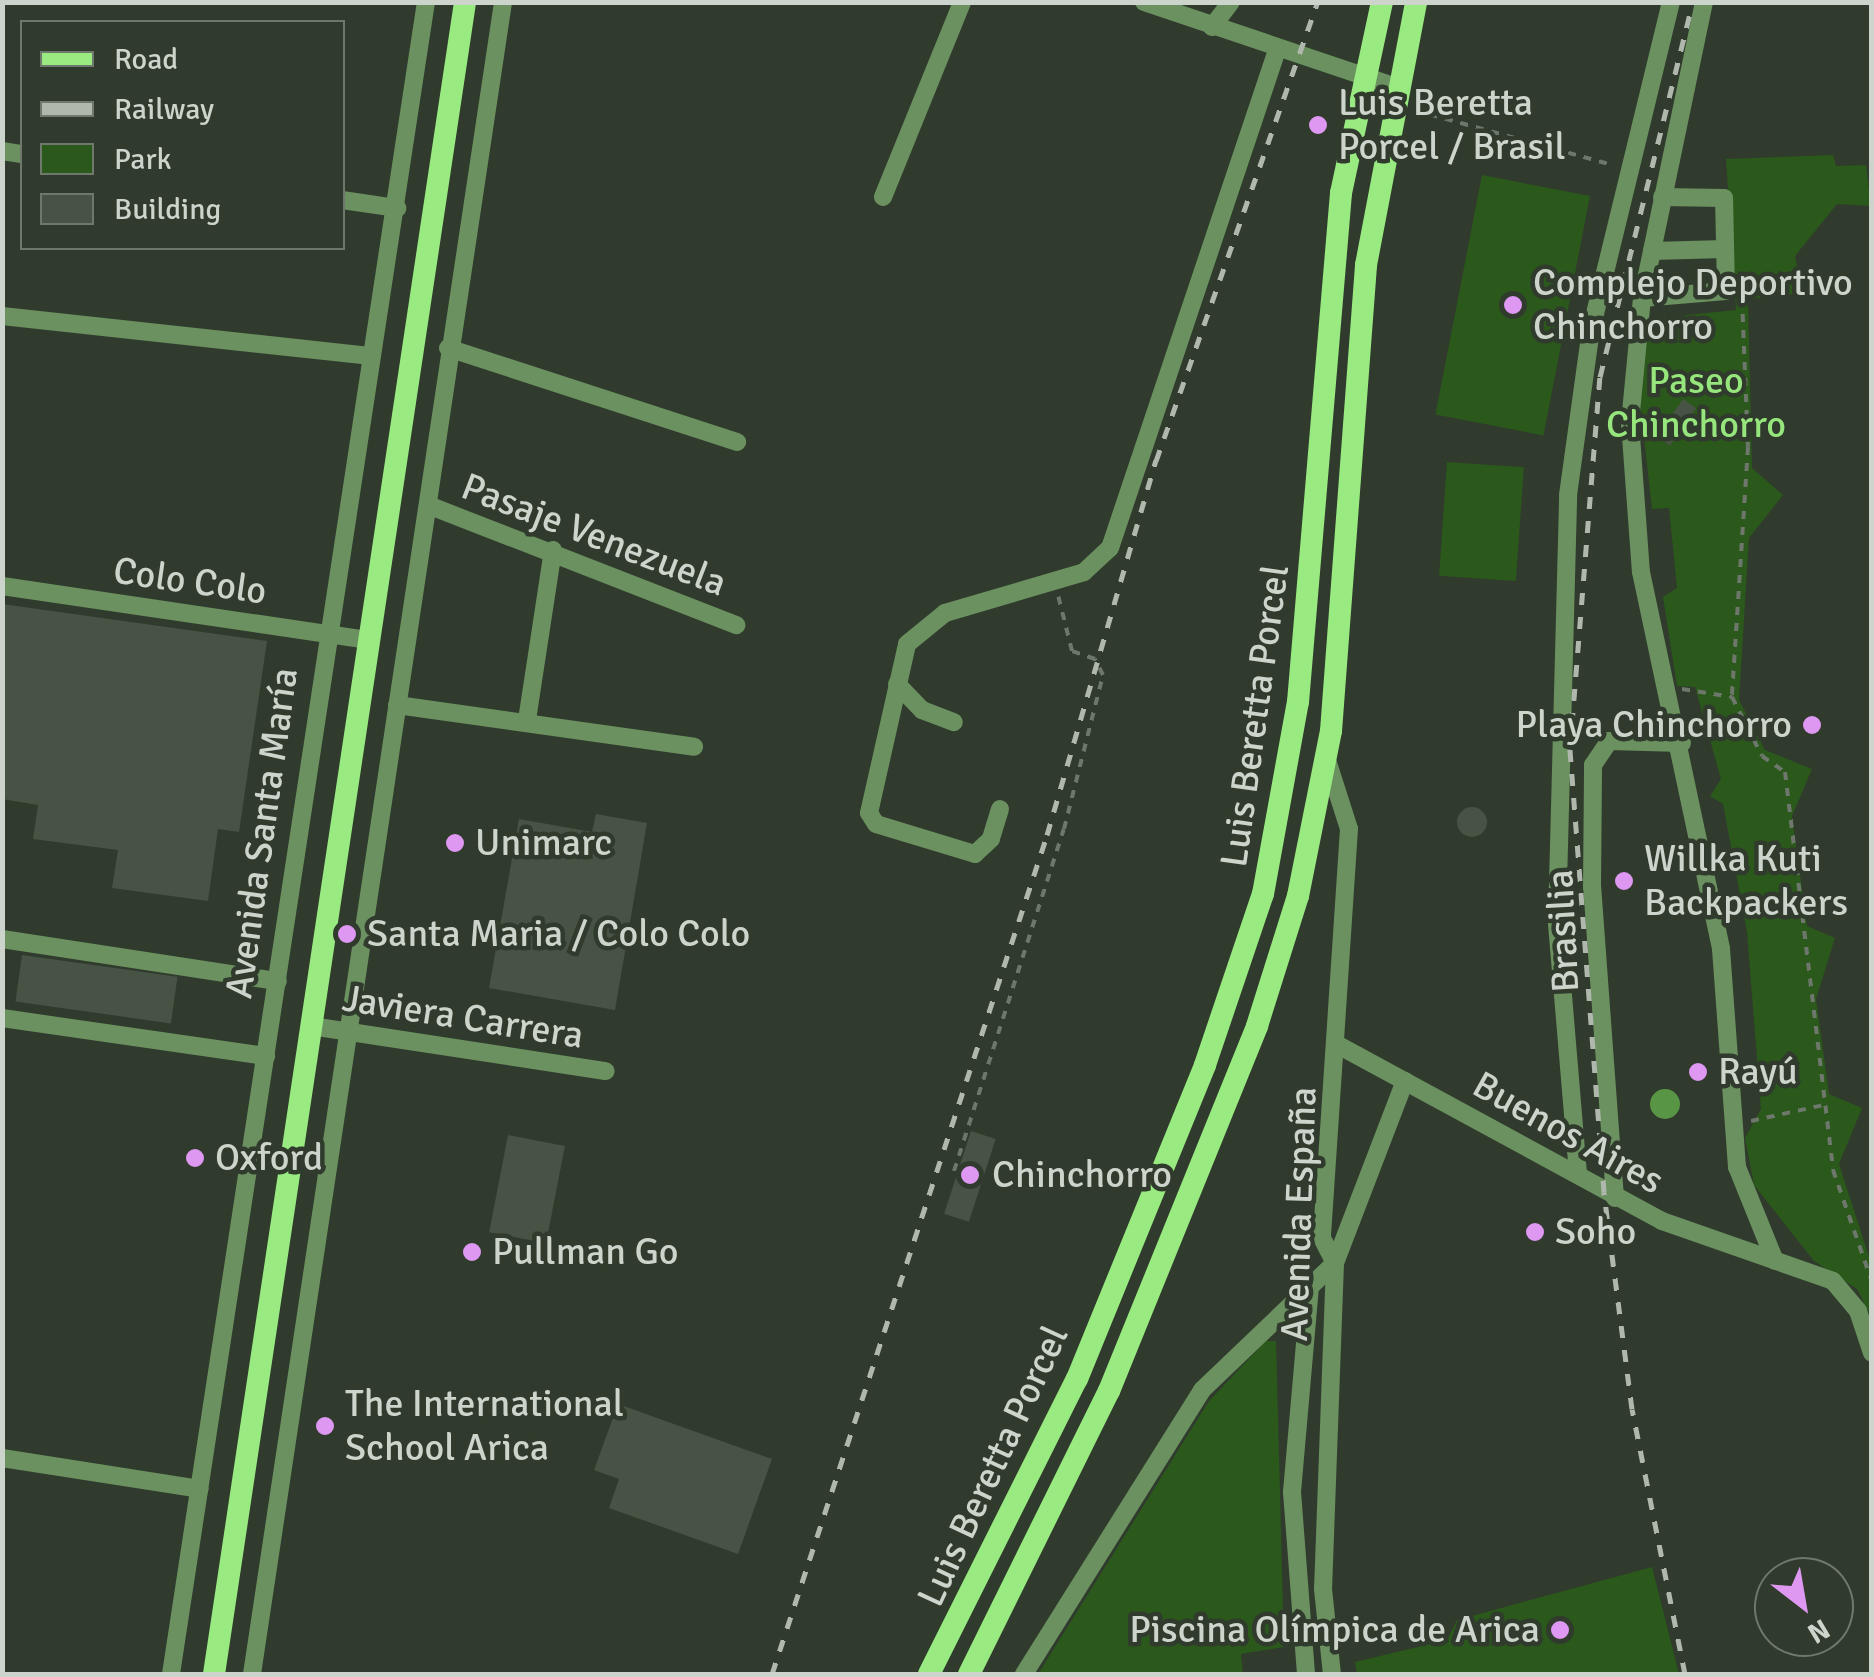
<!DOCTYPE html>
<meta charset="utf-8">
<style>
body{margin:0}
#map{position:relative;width:1874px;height:1677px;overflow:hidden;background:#303b2d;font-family:Signika,sans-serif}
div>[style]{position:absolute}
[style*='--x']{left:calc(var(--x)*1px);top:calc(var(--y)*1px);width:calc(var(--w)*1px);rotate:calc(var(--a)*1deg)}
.green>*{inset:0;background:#2b581b;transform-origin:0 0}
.water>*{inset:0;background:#589646}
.round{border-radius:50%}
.building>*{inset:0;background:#475344;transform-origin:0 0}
.path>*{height:4px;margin-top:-2px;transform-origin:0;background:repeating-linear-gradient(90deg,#6d776b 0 8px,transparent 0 16px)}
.minor>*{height:18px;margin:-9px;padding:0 9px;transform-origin:9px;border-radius:9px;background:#6a915f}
.major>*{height:22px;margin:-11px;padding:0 11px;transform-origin:11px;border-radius:11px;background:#99eb81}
.rail>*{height:5px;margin-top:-2.5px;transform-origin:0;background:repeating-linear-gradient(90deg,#b0b8ae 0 12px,transparent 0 24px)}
.dots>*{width:28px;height:28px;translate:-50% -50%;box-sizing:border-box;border:5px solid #303b2d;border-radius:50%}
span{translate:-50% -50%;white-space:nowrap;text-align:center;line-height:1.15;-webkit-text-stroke:9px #303b2d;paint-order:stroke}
.poi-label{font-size:38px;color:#cdd4cb}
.left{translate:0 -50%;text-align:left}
.right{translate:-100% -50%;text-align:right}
.park-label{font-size:38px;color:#96e67d}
.street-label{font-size:38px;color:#cdd4cb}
.frame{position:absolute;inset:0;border:5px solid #cdd4cb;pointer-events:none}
.legend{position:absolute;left:20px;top:20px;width:325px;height:230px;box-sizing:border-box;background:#303b2d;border:2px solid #6f786c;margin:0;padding:12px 18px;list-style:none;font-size:30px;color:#cdd4cb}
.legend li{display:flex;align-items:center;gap:20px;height:50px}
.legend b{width:50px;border:2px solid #6f786c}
.north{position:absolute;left:1754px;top:1557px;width:100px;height:100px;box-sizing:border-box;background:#303b2d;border:2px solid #6f786c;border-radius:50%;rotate:149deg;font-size:28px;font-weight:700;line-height:40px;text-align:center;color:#cdd4cb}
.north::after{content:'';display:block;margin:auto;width:35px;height:45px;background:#de98f2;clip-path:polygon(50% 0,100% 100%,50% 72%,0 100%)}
</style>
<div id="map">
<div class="green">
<div style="clip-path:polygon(1833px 155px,1836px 166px,1866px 165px,1871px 206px,1837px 204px,1795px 256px,1802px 293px,1748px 299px,1752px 468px,1783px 495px,1749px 538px,1739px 700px,1765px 750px,1812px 769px,1792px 816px,1807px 926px,1835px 938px,1816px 999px,1829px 1094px,1862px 1108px,1839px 1164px,1871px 1263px,1871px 1317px,1857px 1289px,1814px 1261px,1754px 1185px,1745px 1138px,1761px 1109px,1747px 932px,1723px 804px,1710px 796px,1721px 779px,1695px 687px,1677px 686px,1663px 597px,1677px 588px,1669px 508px,1652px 509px,1640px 401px,1648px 319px,1736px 310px,1726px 159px)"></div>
<div style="left:1482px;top:175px;width:110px;height:244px;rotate:11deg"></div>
<div style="left:1447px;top:462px;width:77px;height:114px;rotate:4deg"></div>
<div style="clip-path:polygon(1266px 1341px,1276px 1341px,1284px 1647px,1241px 1654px,1243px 1674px,1038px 1674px,1209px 1401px)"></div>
<div style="clip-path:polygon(1652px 1567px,1679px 1674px,1357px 1674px,1355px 1662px,1447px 1640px,1457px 1620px)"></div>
</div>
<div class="water">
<div class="round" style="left:1650px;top:1089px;width:30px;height:30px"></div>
</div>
<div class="building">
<div style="left:1683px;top:399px;width:16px;height:46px;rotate:35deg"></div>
<div style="clip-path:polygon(2px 604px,267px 641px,239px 832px,218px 829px,208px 901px,112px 888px,118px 850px,33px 839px,38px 805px,2px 799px)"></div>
<div class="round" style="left:1457px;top:807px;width:30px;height:30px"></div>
<div style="clip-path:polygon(596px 814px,647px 823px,615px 1010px,489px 988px,519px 819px,592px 832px)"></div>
<div style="left:22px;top:955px;width:157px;height:47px;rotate:8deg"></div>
<div style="left:971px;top:1131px;width:26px;height:87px;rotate:18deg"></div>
<div style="left:508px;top:1135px;width:58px;height:99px;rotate:11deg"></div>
<div style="clip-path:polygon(618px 1404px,772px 1459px,738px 1554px,609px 1508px,619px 1479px,594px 1470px)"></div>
</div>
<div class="path">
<div style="--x:1414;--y:110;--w:205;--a:15.5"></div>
<div style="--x:1742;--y:298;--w:149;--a:87.7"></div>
<div style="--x:1748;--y:447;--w:251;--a:93.7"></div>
<div style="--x:1732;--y:697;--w:66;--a:63"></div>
<div style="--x:1762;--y:756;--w:28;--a:35"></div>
<div style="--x:1785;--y:772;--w:401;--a:83.1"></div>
<div style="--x:1833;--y:1170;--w:119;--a:70.8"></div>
<div style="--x:1682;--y:689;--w:51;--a:9.1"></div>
<div style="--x:1751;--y:1121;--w:75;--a:-12.4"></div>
<div style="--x:954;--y:1171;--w:359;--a:-72.2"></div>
<div style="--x:1064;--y:829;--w:159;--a:-75.8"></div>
<div style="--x:1103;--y:675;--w:18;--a:-117"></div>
<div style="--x:1095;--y:659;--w:24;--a:-161"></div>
<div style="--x:1072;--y:651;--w:58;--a:-104"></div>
</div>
<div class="minor">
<div style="--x:1144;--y:2;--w:264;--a:18.6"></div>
<div style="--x:1704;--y:2;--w:302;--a:101.8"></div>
<div style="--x:1642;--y:298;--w:126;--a:95.5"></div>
<div style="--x:1630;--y:423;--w:149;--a:85.8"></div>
<div style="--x:1641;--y:572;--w:385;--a:78"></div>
<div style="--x:1721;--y:949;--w:219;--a:85.8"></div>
<div style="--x:1737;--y:1167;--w:101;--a:68"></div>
<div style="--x:1212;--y:27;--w:31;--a:-53"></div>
<div style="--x:2;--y:151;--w:20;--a:9"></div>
<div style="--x:883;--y:197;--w:210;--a:-67.9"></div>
<div style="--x:342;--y:200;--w:56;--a:8.3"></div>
<div style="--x:1652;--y:251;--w:73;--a:-1.6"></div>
<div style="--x:1642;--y:298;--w:84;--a:-4.8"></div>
<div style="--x:1726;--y:291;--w:93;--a:-91.2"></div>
<div style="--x:1724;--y:198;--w:62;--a:-179.1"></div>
<div style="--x:2;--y:316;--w:372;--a:6.2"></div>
<div style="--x:448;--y:348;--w:304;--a:18"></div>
<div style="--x:428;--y:505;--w:331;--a:21.3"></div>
<div style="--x:2;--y:586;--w:369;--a:8.4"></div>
<div style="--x:897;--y:684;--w:36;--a:46"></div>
<div style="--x:922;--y:710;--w:34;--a:21"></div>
<div style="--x:397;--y:705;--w:300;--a:8"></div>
<div style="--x:527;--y:720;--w:172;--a:-81.3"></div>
<div style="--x:1327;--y:760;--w:72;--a:72.3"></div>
<div style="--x:1349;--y:829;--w:410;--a:93.8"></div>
<div style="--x:1322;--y:1238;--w:28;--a:63"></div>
<div style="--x:1335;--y:1263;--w:326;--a:92.1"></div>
<div style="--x:1323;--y:1589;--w:85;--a:84"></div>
<div style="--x:1000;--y:809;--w:31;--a:107"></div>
<div style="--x:991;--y:839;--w:22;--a:137"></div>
<div style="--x:975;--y:854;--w:103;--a:-163.1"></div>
<div style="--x:876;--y:824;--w:13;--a:-122"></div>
<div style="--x:869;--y:813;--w:173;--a:-77.3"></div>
<div style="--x:907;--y:644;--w:49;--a:-39.2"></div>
<div style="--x:945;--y:613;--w:145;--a:-16.4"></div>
<div style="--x:1084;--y:572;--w:35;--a:-43"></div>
<div style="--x:1110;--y:548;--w:525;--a:-71.46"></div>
<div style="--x:2;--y:939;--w:279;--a:8.7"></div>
<div style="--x:2;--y:1018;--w:267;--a:8.2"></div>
<div style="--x:311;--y:1026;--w:298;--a:8.7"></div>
<div style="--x:1338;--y:1045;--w:369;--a:28.5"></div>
<div style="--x:1662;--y:1221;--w:181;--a:19.3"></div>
<div style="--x:1833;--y:1281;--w:39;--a:50"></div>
<div style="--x:1858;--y:1311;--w:44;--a:71.6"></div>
<div style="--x:1578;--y:1174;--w:253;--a:-94.8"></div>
<div style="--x:1557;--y:922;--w:427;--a:-88.5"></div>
<div style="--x:1568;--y:495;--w:167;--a:-82.1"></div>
<div style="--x:1591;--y:330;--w:338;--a:-76.3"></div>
<div style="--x:1615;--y:1198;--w:312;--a:-94.2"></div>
<div style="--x:1592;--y:887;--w:122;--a:-89.5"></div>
<div style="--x:1593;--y:765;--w:29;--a:-56"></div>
<div style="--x:1609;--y:741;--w:73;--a:1.6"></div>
<div style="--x:2;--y:1458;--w:200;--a:8.9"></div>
<div style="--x:171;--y:1674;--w:1691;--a:-81.33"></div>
<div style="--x:252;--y:1674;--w:1691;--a:-81.46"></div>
<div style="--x:1024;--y:1674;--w:335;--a:-57.9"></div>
<div style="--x:1202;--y:1390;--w:184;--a:-43.7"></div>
<div style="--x:1335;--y:1263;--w:195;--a:-69"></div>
<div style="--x:1306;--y:1674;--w:183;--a:-94.4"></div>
<div style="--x:1292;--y:1492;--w:208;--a:-85"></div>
</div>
<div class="major">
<div style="--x:214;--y:1674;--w:1691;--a:-81.46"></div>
<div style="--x:929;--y:1674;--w:330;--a:-63.4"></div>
<div style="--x:1077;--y:1379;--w:339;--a:-67.8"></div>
<div style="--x:1205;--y:1065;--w:181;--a:-71.3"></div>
<div style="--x:1263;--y:894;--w:195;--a:-79.7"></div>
<div style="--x:1298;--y:702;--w:511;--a:-85.17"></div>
<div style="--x:1341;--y:193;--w:195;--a:-77.9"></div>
<div style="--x:969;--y:1674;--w:316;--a:-63.7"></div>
<div style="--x:1109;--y:1391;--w:394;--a:-67.9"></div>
<div style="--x:1257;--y:1026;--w:136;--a:-72.5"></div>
<div style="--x:1298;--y:896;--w:168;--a:-78.7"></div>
<div style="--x:1331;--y:731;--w:467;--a:-85.7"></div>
<div style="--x:1366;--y:265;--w:268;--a:-79.2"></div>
</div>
<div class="rail">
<div style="--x:772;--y:1674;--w:883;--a:-71.85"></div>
<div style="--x:1047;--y:835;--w:390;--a:-73.8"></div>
<div style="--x:1156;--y:461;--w:487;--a:-70.6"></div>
<div style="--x:1685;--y:1674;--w:270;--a:-101.3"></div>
<div style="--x:1632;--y:1409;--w:219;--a:-97.4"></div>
<div style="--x:1604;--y:1192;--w:445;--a:-94.4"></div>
<div style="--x:1570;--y:748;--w:372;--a:-85.4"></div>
<div style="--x:1600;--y:377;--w:386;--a:-76.1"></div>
</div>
<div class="dots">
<div style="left:1318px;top:125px;background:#de98f2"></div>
<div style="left:1513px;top:305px;background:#de98f2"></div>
<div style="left:1812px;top:725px;background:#de98f2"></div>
<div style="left:455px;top:843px;background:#de98f2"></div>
<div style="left:1624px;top:881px;background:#de98f2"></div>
<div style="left:347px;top:934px;background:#de98f2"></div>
<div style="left:1698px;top:1072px;background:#de98f2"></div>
<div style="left:195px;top:1158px;background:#de98f2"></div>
<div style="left:970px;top:1175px;background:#de98f2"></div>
<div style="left:1535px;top:1232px;background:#de98f2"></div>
<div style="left:472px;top:1252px;background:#de98f2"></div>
<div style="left:325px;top:1426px;background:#de98f2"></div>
<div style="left:1560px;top:1630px;background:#de98f2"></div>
</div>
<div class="poi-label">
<span class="left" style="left:1338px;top:125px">Luis Beretta<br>Porcel / Brasil</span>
<span class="left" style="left:1533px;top:305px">Complejo Deportivo<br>Chinchorro</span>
<span class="right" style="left:1792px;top:725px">Playa Chinchorro</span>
<span class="left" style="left:475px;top:843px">Unimarc</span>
<span class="left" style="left:1644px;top:881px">Willka Kuti<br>Backpackers</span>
<span class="left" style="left:367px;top:934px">Santa Maria / Colo Colo</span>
<span class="left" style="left:1718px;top:1072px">Rayú</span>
<span class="left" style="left:215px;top:1158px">Oxford</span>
<span class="left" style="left:992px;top:1175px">Chinchorro</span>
<span class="left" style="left:1555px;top:1232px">Soho</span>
<span class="left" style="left:492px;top:1252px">Pullman Go</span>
<span class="left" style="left:345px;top:1426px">The International<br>School Arica</span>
<span class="right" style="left:1540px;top:1630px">Piscina Olímpica de Arica</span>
</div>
<div class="park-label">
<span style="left:1696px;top:403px">Paseo<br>Chinchorro</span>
</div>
<div class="street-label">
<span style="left:594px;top:535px;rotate:21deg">Pasaje Venezuela</span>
<span style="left:190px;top:581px;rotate:8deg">Colo Colo</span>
<span style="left:1255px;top:716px;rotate:-82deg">Luis Beretta Porcel</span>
<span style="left:262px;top:833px;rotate:-82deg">Avenida Santa María</span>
<span style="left:1563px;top:931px;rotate:-93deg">Brasilia</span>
<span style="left:463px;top:1017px;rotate:9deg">Javiera Carrera</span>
<span style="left:1568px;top:1133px;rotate:29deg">Buenos Aires</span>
<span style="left:1299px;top:1214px;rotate:-88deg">Avenida España</span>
<span style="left:993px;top:1466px;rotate:-65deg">Luis Beretta Porcel</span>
</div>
<div class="frame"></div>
<ul class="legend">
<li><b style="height:12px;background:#99eb81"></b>Road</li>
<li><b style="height:12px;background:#b0b8ae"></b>Railway</li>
<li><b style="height:28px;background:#2b581b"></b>Park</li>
<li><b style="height:28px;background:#475344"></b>Building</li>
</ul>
<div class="north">N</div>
</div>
